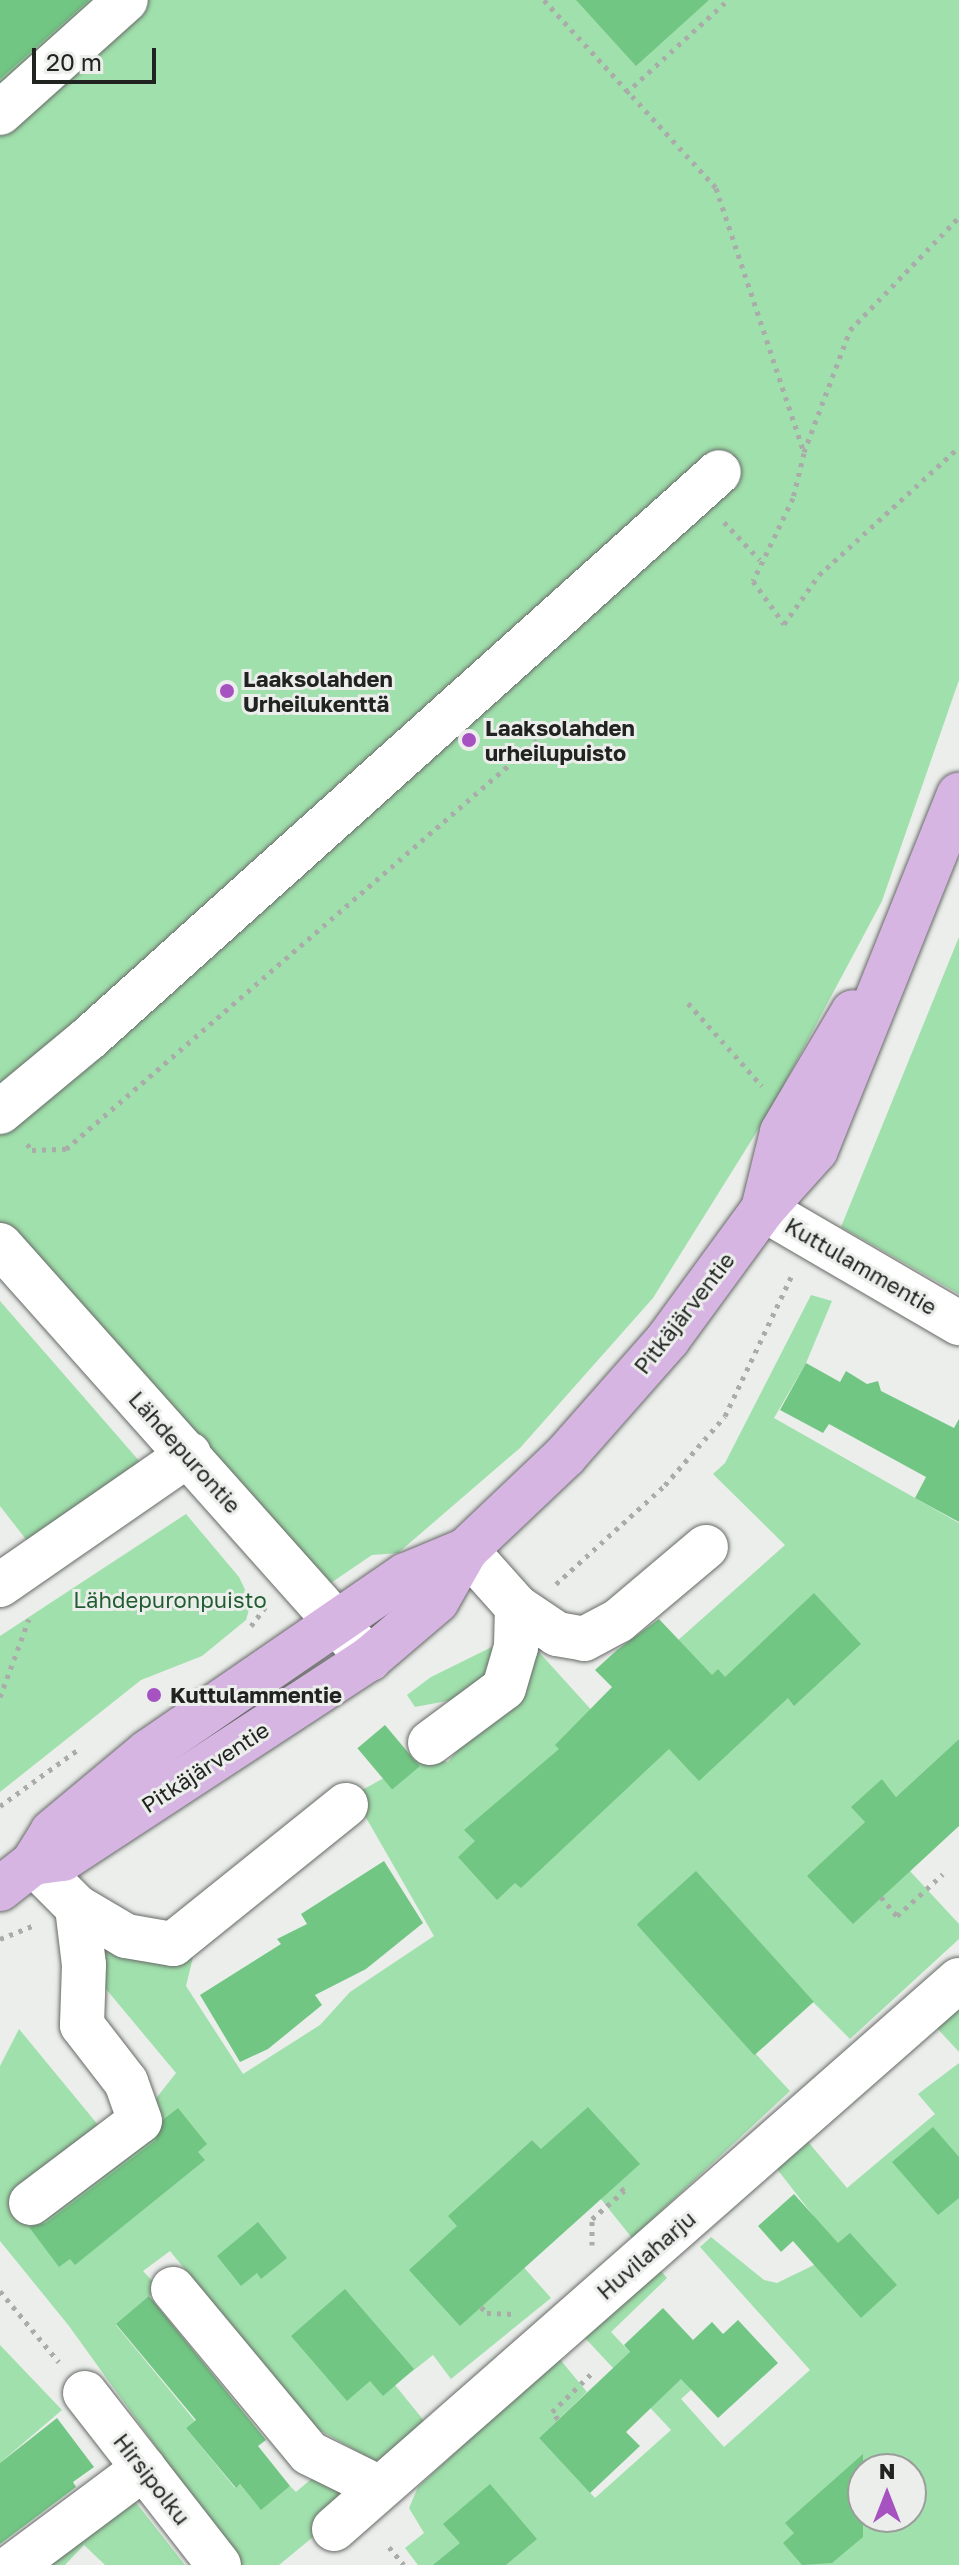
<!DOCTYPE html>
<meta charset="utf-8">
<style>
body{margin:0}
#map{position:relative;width:959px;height:2565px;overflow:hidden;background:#ebeeeb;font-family:"Golos Text",sans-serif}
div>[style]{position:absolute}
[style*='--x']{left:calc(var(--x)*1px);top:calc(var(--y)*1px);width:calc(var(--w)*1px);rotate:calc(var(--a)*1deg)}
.green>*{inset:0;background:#a0e0ac}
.building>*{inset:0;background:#72c684;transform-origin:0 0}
.path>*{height:5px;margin-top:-2.5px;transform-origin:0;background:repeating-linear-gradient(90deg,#a9aca9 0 4px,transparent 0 10px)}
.roads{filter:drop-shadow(0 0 2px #676a67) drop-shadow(0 0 2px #676a67)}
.minor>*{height:44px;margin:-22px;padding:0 22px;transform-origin:22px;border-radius:22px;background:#fff}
.major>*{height:44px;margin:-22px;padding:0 22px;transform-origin:22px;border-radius:22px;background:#d7b5e3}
.dots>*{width:22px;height:22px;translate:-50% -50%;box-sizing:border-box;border:4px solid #ebeeeb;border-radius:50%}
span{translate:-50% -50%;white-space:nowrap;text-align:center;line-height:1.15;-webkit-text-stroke:6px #ebeeeb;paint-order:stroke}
.poi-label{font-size:22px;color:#212321;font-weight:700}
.left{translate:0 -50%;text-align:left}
.street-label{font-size:22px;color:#212321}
.park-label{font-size:22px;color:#225d32}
.north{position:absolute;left:847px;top:2453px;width:80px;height:80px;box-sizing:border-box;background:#ebeeeb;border:2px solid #9a9d9a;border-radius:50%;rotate:0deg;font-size:22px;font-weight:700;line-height:32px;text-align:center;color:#212321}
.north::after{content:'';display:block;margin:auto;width:28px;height:36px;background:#a652c1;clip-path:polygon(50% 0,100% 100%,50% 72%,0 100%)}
.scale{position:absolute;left:32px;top:48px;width:124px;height:36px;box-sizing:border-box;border:4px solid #212321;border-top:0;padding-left:10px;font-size:24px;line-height:28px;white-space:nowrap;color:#212321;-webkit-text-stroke:6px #ebeeeb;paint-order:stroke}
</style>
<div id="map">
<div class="green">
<div style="clip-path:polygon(0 0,959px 0,959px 680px,882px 901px,771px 1109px,653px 1298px,520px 1448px,398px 1553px,372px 1555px,313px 1595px,0 1245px)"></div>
<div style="clip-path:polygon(959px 937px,959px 1294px,841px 1227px)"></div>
<div style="clip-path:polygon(811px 1295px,832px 1301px,806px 1363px,774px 1418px,959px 1523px,959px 1739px,896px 1797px,882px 1779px,865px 1822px,808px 1876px,909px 1870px,959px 1924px,959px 1939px,850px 2039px,813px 2002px,636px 1924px,790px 2091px,632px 2238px,553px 2139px,541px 2150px,532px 2140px,465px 2201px,551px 2298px,451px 2379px,433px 2355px,395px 2385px,429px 2427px,397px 2453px,375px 2461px,312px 2426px,170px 2251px,143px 2271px,159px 2288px,116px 2325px,195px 2421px,186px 2428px,235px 2488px,240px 2484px,261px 2509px,290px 2486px,296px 2492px,323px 2469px,352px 2505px,279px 2565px,233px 2565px,226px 2544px,69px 2326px,0 2241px,0 2066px,19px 2029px,108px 2137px,150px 2106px,176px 2073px,96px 1977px,107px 1935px,143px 1948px,193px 1957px,186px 1986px,243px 2074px,320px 2025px,350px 1992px,434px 1936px,353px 1795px,424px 1756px,448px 1762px,489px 1709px,452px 1700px,415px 1707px,407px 1695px,431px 1677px,502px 1642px,528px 1640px,595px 1714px,785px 1545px,713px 1474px,725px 1463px)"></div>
<div style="clip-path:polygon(0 1301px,141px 1463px,28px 1542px,0 1506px)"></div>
<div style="clip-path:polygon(186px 1514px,239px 1577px,251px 1602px,246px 1620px,202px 1656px,141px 1680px,0 1792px,0 1636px)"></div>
<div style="clip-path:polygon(959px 2004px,959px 2052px,935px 2026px)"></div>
<div style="clip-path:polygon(evenodd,959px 2063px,959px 2565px,418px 2565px,405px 2548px,424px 2533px,409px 2508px,418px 2487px,558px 2357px,587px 2392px,539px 2438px,595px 2498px,671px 2430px,585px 2338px,661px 2271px,667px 2278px,611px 2332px,657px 2381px,679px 2360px,691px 2390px,681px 2399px,724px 2447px,810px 2370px,700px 2247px,711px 2237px,764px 2280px,777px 2283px,814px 2265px,821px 2259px,816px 2219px,773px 2164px,804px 2137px,847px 2188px,935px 2114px,918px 2094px,959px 2063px,863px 2469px,911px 2469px,911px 2517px,863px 2517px,863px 2469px)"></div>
<div style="clip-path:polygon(0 2345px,62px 2410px,0 2463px)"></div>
<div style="clip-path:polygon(130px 2495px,185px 2565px,105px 2565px,84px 2545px,65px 2565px,44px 2565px)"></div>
</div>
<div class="building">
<div style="clip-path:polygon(0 0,89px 0,0 79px)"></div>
<div style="clip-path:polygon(576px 0,709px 0,636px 66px)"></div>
<div style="clip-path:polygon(806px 1363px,840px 1382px,846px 1371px,867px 1384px,878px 1381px,881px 1391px,954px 1428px,959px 1419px,959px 1522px,915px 1498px,926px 1477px,829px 1424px,823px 1433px,780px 1410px)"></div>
<div style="clip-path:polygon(814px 1593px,861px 1644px,794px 1706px,788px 1698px,699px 1781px,669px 1749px,521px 1888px,515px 1883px,497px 1900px,458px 1857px,475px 1841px,464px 1830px,559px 1749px,555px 1745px,612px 1687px,595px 1670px,617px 1650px,659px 1619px,712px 1675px,718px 1669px,725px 1677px)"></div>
<div style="left:385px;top:1725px;width:54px;height:36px;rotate:50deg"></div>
<div style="clip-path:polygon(959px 1739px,959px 1826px,853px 1924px,807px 1876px,865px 1822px,851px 1807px,882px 1779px,896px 1797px)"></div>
<div style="clip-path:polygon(384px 1861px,423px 1923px,366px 1969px,315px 1995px,322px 2005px,268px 2049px,240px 2062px,200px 1995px,281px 1944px,277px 1939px,307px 1924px,301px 1914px)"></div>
<div style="left:696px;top:1871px;width:176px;height:80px;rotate:48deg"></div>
<div style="clip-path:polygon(588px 2107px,640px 2164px,460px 2326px,409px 2270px,457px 2226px,448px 2216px,532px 2140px,541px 2149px)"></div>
<div style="clip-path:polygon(178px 2108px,207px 2144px,198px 2152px,205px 2160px,75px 2265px,70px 2259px,59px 2267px,29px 2227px,46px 2223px,155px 2141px,164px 2119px)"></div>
<div style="clip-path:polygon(933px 2127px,959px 2157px,959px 2198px,938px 2215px,892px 2162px)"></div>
<div style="clip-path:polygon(794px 2194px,838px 2243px,850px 2233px,897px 2285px,861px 2318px,793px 2241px,781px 2252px,758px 2226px)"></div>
<div style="clip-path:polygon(258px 2222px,287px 2258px,261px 2279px,257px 2273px,241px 2286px,217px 2256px)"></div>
<div style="clip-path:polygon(345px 2289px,414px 2369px,383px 2396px,370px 2381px,347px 2401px,291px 2336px)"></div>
<div style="clip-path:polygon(149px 2296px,266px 2440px,258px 2446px,290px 2486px,261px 2510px,240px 2484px,236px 2488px,186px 2428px,196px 2420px,116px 2324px)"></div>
<div style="clip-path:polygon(663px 2308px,693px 2340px,712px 2322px,723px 2334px,738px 2320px,778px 2363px,718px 2418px,681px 2379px,626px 2432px,640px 2446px,590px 2493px,539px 2438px,630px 2352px,624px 2345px)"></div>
<div style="clip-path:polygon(57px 2418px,94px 2467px,73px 2482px,76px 2487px,0 2544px,0 2463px)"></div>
<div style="clip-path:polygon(863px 2454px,863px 2537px,832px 2563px,802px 2565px,783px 2543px,794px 2533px,785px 2523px)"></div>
<div style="clip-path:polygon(490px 2484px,537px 2539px,506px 2565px,433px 2565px,460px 2543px,443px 2524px)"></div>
</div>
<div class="path">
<div style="--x:544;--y:0;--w:255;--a:47.5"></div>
<div style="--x:716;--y:188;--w:279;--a:71.6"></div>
<div style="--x:804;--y:453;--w:46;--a:103.7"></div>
<div style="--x:793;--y:498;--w:92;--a:115.7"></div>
<div style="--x:753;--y:581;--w:53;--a:54.2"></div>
<div style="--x:784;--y:624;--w:60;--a:-54.5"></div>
<div style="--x:819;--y:575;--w:190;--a:-42.4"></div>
<div style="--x:626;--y:93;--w:138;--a:-42.4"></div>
<div style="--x:804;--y:452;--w:130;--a:-69.3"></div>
<div style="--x:850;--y:330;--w:157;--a:-46"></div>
<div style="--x:724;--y:522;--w:52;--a:46.5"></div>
<div style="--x:688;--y:1003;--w:111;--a:48.3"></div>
<div style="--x:27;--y:1144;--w:8;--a:50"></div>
<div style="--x:32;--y:1150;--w:34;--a:-2"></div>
<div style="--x:66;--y:1149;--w:626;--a:-40.92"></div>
<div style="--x:556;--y:1584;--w:147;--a:-42.2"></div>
<div style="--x:665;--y:1485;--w:91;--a:-49"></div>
<div style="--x:725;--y:1416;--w:156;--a:-64.6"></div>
<div style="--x:251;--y:1626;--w:25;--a:-53"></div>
<div style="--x:0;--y:1697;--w:83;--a:-69.6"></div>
<div style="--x:0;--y:1806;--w:99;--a:-35.9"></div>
<div style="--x:881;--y:1897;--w:25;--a:50"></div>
<div style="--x:897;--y:1916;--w:62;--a:-42.4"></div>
<div style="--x:0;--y:1939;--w:37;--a:-22"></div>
<div style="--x:592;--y:2245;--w:26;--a:-90"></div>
<div style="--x:592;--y:2219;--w:43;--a:-41.2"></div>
<div style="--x:624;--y:2191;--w:10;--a:-135"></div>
<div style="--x:0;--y:2291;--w:92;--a:50.3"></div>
<div style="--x:481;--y:2307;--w:8;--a:45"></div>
<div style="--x:487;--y:2313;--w:26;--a:2"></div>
<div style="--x:558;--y:2419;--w:9;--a:-131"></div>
<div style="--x:552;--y:2412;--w:60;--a:-44.3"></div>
<div style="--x:389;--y:2547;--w:23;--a:50"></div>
</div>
<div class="roads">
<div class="minor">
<div style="--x:0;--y:113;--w:169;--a:-41.9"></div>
<div style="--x:0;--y:1112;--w:114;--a:-39.7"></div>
<div style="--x:88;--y:1039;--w:848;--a:-41.94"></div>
<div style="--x:763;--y:1209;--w:227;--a:30.2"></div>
<div style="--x:0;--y:1245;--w:555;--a:48.29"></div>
<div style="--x:466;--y:1550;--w:76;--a:48.2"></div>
<div style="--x:517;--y:1607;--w:48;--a:34"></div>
<div style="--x:557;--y:1634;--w:27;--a:10"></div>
<div style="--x:584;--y:1639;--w:38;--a:-28"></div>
<div style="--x:618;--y:1621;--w:115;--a:-40.1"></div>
<div style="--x:0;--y:1585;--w:230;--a:-34.7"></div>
<div style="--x:430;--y:1743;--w:92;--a:-36.6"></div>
<div style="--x:504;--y:1688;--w:43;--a:-73.7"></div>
<div style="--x:516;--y:1647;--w:40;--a:-88.6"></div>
<div style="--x:33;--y:1863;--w:62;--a:45"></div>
<div style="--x:77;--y:1907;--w:57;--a:30.6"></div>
<div style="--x:126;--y:1936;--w:48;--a:9.7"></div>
<div style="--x:173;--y:1944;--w:222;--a:-38.8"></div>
<div style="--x:31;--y:2203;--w:136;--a:-37"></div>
<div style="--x:140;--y:2121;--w:41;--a:-109.7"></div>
<div style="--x:126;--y:2082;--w:72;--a:-127.7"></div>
<div style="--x:82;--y:2025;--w:60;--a:-88.1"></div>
<div style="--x:84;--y:1965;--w:58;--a:-96.9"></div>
<div style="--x:173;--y:2289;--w:213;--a:50.3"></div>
<div style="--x:309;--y:2453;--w:79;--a:26.2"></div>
<div style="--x:85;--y:2393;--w:218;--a:52.1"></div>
<div style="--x:334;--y:2529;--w:832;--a:-41.3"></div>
<div style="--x:14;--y:2565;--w:162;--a:-36.7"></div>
</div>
<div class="major">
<div style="--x:764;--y:1205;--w:75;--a:-76.1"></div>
<div style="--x:782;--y:1132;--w:139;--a:-59.4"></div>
<div style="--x:33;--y:1863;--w:30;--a:-8"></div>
<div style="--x:63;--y:1859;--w:366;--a:-33.2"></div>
<div style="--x:369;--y:1659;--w:89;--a:-40.5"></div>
<div style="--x:437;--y:1601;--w:59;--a:-60.4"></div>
<div style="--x:466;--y:1550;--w:137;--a:-43.5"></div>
<div style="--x:565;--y:1456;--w:156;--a:-48.6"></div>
<div style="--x:668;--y:1339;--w:161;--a:-53.8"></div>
<div style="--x:763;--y:1209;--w:79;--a:-48.1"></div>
<div style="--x:816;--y:1150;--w:383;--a:-68.1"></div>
<div style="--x:0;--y:1889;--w:42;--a:-38.2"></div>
<div style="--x:33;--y:1863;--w:36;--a:-58"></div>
<div style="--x:52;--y:1832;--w:125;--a:-39.8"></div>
<div style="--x:148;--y:1752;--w:313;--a:-34.5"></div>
<div style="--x:406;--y:1575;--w:65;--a:-22.6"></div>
</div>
</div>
<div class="dots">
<div style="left:227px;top:691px;background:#a652c1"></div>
<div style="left:469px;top:740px;background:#a652c1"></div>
<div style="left:154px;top:1695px;background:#a652c1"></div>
</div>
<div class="poi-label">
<span class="left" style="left:243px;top:691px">Laaksolahden<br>Urheilukenttä</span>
<span class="left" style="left:485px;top:740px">Laaksolahden<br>urheilupuisto</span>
<span class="left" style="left:170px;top:1695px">Kuttulammentie</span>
</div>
<div class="street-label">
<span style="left:861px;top:1266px;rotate:30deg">Kuttulammentie</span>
<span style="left:684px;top:1313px;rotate:-52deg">Pitkäjärventie</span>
<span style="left:185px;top:1452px;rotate:48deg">Lähdepurontie</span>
<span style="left:205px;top:1767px;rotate:-33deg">Pitkäjärventie</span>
<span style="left:646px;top:2255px;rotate:-41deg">Huvilaharju</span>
<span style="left:152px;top:2479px;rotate:52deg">Hirsipolku</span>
</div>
<div class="park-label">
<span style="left:170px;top:1600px">Lähdepuronpuisto</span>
</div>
<div class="north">N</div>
<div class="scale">20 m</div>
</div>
